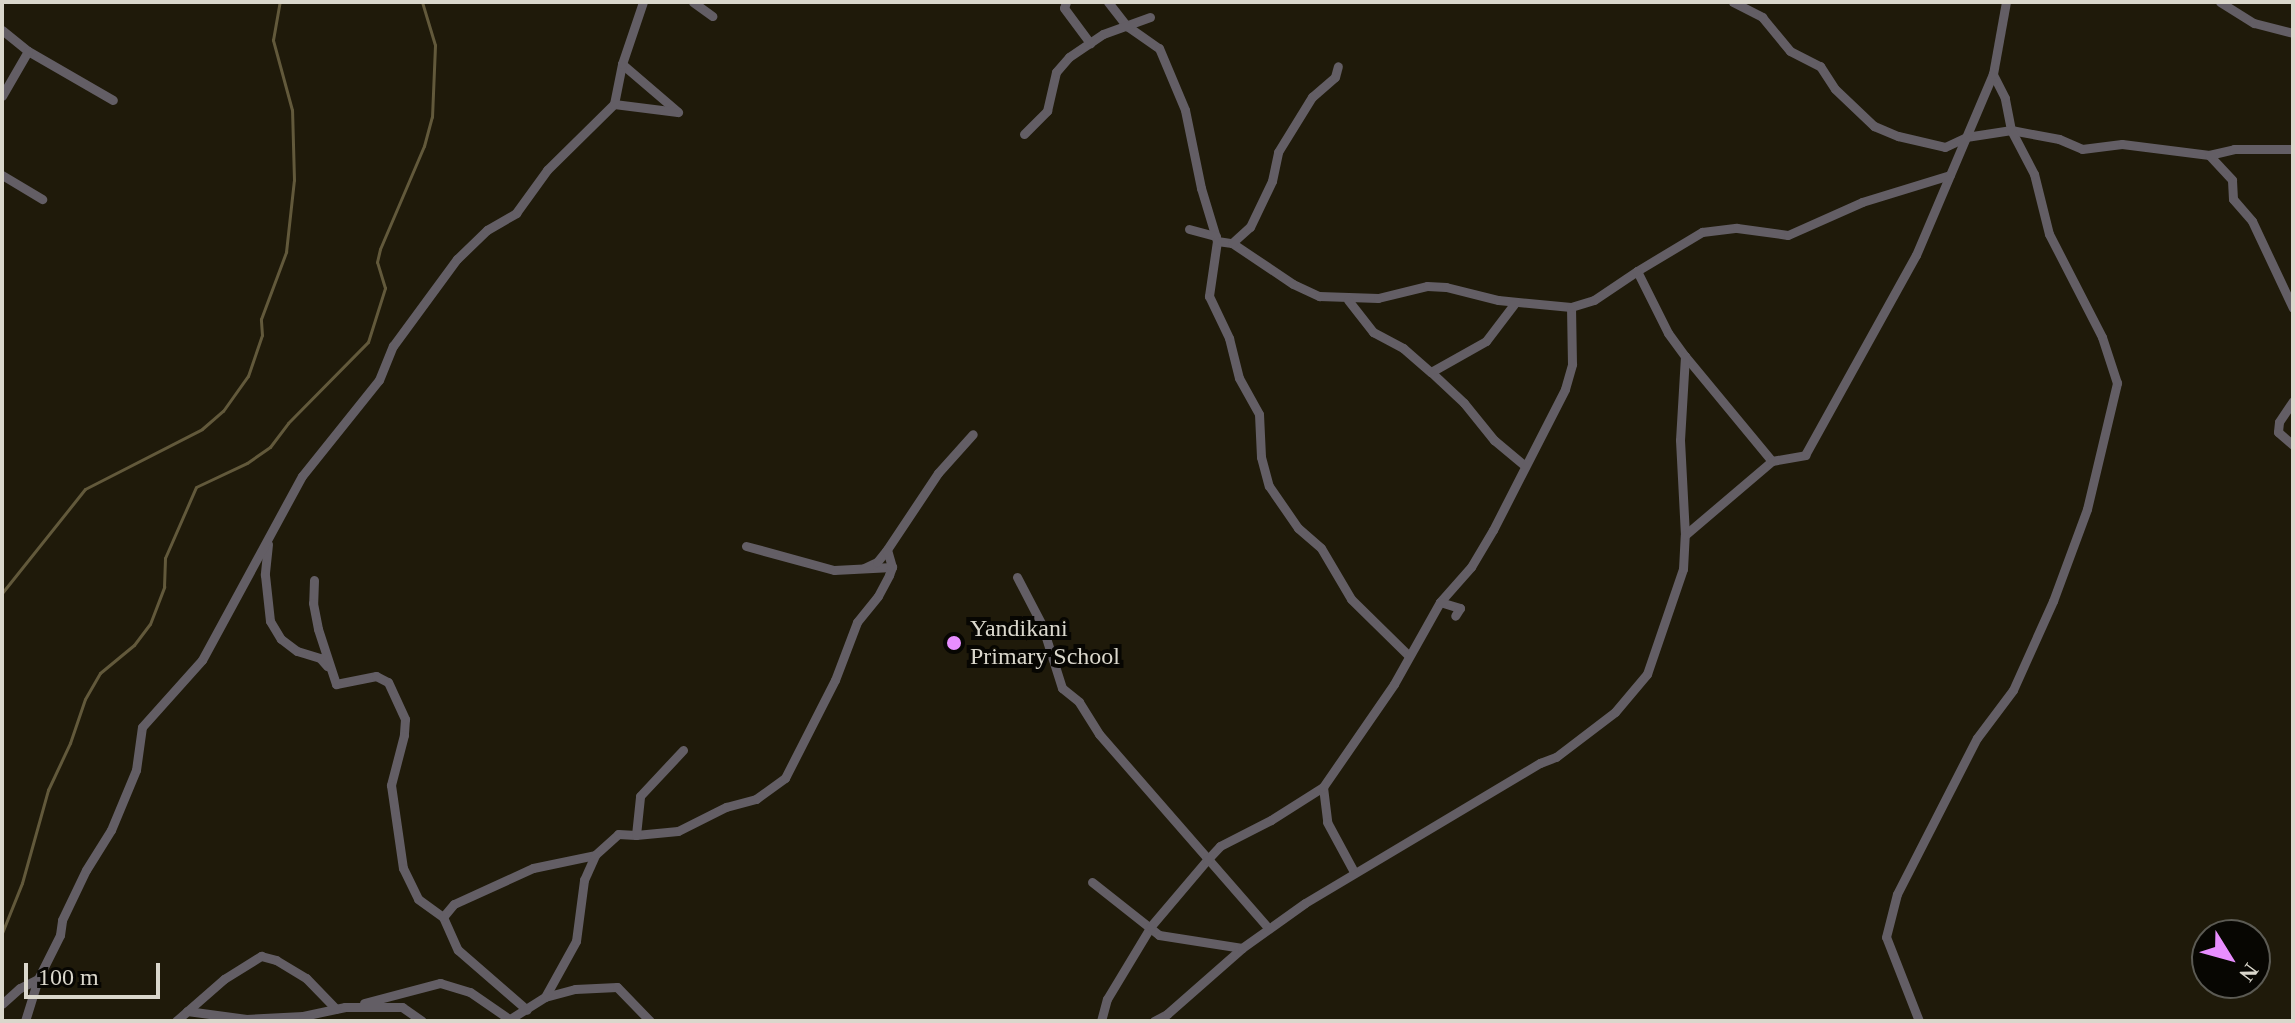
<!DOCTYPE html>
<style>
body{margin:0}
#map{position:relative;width:2295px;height:1023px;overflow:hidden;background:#1f1a0a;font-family:"Times New Roman",serif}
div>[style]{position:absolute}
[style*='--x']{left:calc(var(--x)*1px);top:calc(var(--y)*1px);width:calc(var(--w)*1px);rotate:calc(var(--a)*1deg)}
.stream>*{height:3px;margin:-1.5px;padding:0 1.5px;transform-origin:1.5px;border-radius:1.5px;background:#62593b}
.street>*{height:9px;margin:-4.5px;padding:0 4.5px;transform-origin:4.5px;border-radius:4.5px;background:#635e65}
.dots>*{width:22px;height:22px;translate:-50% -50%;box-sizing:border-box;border:4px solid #070602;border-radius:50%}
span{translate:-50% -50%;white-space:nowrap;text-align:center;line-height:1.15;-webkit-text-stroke:8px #070602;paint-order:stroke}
.poi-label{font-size:24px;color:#dad7cc}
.left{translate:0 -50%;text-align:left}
.frame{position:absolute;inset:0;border:4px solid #dad7cc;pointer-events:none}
.north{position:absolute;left:2191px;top:919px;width:80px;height:80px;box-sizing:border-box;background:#070602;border:2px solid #5b5a53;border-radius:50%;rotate:127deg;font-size:22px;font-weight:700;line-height:32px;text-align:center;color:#dad7cc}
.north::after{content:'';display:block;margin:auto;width:28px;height:36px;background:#e88eff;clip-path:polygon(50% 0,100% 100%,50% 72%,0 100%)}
.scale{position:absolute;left:24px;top:963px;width:136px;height:36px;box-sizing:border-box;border:4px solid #dad7cc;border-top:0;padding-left:10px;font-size:24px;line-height:28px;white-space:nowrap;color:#dad7cc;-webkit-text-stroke:6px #070602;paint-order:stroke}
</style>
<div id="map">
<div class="stream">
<div style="--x:2;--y:593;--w:133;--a:-51.4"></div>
<div style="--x:85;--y:489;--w:131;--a:-27.1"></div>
<div style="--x:202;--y:429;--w:28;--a:-41"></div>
<div style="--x:223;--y:411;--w:43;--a:-54.5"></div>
<div style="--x:248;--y:376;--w:43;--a:-71.1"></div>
<div style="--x:262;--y:335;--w:16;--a:-94"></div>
<div style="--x:261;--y:319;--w:72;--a:-69.5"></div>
<div style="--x:286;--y:252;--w:72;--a:-83.7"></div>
<div style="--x:294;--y:180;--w:70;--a:-91.6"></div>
<div style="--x:292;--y:110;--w:73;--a:-105.2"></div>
<div style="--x:273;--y:40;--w:39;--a:-80"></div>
<div style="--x:2;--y:933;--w:54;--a:-68.2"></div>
<div style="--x:22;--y:883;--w:97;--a:-74.4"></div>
<div style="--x:48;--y:790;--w:52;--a:-64.9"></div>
<div style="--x:70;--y:743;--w:46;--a:-71.2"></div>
<div style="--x:85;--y:699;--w:30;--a:-60"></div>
<div style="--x:100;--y:673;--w:44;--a:-39.5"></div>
<div style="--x:134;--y:645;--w:26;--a:-53"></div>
<div style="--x:150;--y:624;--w:40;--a:-69"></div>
<div style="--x:164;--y:587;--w:29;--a:-88"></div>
<div style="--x:165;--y:558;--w:77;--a:-66.4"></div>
<div style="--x:196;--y:487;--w:56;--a:-25.2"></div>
<div style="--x:247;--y:463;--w:28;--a:-35"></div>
<div style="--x:270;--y:447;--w:30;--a:-53"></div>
<div style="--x:288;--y:423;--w:114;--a:-45.4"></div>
<div style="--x:368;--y:342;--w:57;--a:-72.5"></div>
<div style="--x:385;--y:288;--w:27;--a:-107"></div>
<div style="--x:377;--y:262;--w:13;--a:-77"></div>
<div style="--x:380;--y:249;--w:112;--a:-66.9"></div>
<div style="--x:424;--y:146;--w:30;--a:-75"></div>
<div style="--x:432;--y:117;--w:72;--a:-87.6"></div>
<div style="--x:435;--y:45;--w:45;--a:-106.8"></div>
</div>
<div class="street">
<div style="--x:693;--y:2;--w:24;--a:36"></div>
<div style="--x:1066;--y:2;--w:6;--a:108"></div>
<div style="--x:1064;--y:8;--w:44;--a:53.4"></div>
<div style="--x:1108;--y:2;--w:31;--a:52"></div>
<div style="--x:1127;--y:26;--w:39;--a:35"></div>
<div style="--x:1159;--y:48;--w:67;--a:67.2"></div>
<div style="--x:1185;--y:110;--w:80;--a:78.4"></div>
<div style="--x:1201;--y:188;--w:55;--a:73.2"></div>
<div style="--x:1217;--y:241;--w:56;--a:98.3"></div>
<div style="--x:1209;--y:296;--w:47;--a:64.5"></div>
<div style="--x:1229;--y:338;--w:41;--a:76"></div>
<div style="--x:1239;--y:378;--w:41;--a:60.9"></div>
<div style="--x:1259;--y:414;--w:43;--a:87.3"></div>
<div style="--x:1261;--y:457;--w:30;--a:75"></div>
<div style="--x:1269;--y:486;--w:51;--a:55.4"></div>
<div style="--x:1298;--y:528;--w:30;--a:41"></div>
<div style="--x:1321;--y:548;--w:59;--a:59.5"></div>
<div style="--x:1351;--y:599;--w:81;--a:44.5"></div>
<div style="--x:1733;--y:2;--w:33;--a:27"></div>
<div style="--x:1762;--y:17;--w:44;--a:50.5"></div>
<div style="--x:1790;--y:51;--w:34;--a:27"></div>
<div style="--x:1820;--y:66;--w:27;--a:57"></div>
<div style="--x:1835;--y:89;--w:54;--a:43.5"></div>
<div style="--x:1874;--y:126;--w:26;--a:23"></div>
<div style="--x:1898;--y:136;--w:48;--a:13.2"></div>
<div style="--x:1945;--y:147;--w:23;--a:-25"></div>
<div style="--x:1966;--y:137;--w:46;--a:-8.8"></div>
<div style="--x:2011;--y:130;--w:33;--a:-101"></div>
<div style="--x:2005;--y:98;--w:27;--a:-117"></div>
<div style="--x:2220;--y:2;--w:40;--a:32"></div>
<div style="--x:2254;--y:23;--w:40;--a:14.4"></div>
<div style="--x:2;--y:30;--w:33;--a:39"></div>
<div style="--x:28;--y:51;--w:98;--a:30"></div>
<div style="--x:622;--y:64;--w:74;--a:40.6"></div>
<div style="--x:2;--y:96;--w:52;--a:-60"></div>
<div style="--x:614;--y:104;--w:64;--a:7.1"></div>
<div style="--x:2011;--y:130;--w:49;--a:10.6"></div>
<div style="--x:2059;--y:139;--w:25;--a:23"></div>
<div style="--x:2082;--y:149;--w:40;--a:-7.1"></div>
<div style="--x:2122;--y:144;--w:88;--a:7.2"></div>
<div style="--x:2209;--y:155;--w:34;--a:47"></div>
<div style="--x:2232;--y:180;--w:19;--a:87"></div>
<div style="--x:2233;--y:199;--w:29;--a:49"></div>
<div style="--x:2252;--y:221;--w:96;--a:64.8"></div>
<div style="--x:1024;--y:134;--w:33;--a:-45"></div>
<div style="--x:1047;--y:111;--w:40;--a:-77"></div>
<div style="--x:1056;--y:72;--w:20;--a:-49"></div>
<div style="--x:1069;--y:57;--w:41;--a:-34.1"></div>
<div style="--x:1103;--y:34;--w:50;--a:-19.9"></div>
<div style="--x:2209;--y:155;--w:26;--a:-13"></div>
<div style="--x:2234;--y:149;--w:59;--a:0"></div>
<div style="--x:2;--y:175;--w:47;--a:31"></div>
<div style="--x:1189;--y:229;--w:28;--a:15"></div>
<div style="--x:1217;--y:241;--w:15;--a:8"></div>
<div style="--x:1232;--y:243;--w:73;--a:33.9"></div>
<div style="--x:1293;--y:284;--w:29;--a:25"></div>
<div style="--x:1319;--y:296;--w:59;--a:1.9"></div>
<div style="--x:1378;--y:298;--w:50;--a:-13.8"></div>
<div style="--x:1427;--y:286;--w:19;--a:3"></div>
<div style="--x:1446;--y:287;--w:54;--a:14"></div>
<div style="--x:1498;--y:300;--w:73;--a:5.5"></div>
<div style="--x:1232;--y:243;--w:24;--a:-42"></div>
<div style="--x:1250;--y:227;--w:51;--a:-64.4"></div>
<div style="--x:1272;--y:181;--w:30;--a:-78"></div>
<div style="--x:1278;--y:152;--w:65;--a:-58.3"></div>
<div style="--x:1312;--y:97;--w:30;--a:-41"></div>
<div style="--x:1335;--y:77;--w:11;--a:-75"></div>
<div style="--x:1637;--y:271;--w:76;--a:-31"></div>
<div style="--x:1702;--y:232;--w:35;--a:-7"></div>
<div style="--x:1737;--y:228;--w:51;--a:7.8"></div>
<div style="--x:1788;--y:235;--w:81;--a:-24"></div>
<div style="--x:1862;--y:202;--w:92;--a:-17.1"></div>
<div style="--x:1348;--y:300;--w:41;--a:52"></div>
<div style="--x:1373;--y:332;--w:34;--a:28"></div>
<div style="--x:1403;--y:348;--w:37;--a:41"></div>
<div style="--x:1431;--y:372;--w:45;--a:43.2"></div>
<div style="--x:1464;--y:403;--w:48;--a:51"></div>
<div style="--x:1494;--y:440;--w:38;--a:40"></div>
<div style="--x:1685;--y:356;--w:136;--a:50.4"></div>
<div style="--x:1431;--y:372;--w:63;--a:-29.4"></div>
<div style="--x:1486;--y:341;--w:48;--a:-52.7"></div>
<div style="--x:2293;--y:401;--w:25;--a:124"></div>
<div style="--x:2279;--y:422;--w:10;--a:96"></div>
<div style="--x:2278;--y:432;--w:20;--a:41"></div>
<div style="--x:268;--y:544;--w:31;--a:96"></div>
<div style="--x:265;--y:575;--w:46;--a:83.8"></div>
<div style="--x:270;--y:621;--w:21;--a:59"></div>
<div style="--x:281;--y:639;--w:20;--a:37"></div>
<div style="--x:297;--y:651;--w:24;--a:17"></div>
<div style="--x:320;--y:658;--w:11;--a:49"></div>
<div style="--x:746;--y:546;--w:91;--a:15.3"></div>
<div style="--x:834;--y:570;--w:58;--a:-3"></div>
<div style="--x:864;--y:568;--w:14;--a:-25"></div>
<div style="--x:877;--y:562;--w:14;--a:-51"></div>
<div style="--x:886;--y:551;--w:94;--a:-56.3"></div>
<div style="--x:938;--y:473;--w:52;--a:-48.1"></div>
<div style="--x:1017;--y:577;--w:54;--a:62.5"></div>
<div style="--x:1042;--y:625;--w:66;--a:72.4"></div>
<div style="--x:1062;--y:688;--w:22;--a:39"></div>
<div style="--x:1079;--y:702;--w:38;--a:58"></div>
<div style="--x:1099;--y:734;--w:257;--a:48.9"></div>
<div style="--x:314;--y:580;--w:23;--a:92"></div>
<div style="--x:313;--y:603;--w:26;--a:79"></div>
<div style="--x:318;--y:629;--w:58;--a:71.9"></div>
<div style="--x:336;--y:684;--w:41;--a:-11.3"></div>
<div style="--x:376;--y:676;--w:13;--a:27"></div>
<div style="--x:388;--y:682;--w:41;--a:65.3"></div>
<div style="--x:405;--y:719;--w:16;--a:94"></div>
<div style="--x:404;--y:735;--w:52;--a:104.6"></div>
<div style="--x:391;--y:785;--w:84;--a:81.8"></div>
<div style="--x:403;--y:868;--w:34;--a:64"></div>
<div style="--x:418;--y:899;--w:31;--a:36"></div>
<div style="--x:443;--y:917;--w:36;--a:66"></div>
<div style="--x:458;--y:950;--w:91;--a:41"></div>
<div style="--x:1440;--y:602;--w:47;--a:-48.5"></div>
<div style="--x:1471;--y:567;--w:43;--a:-59.3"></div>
<div style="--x:1493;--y:530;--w:158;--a:-62.9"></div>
<div style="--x:1565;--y:389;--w:26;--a:-74"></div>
<div style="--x:1572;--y:364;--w:57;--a:-91"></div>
<div style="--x:1571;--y:307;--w:24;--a:-17"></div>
<div style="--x:1594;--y:300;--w:52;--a:-34"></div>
<div style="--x:1637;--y:271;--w:69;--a:63.4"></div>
<div style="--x:1668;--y:333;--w:29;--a:54"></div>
<div style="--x:1685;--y:356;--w:84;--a:93.4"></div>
<div style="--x:1680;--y:440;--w:95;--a:87"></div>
<div style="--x:1323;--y:787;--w:35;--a:83"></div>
<div style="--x:1327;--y:822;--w:57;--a:61.6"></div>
<div style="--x:636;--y:835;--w:42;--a:-5.4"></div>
<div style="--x:678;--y:831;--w:54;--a:-26.6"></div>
<div style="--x:726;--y:807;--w:31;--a:-15"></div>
<div style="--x:756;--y:799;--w:36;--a:-36"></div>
<div style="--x:785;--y:778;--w:110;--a:-63"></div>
<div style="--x:835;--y:680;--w:62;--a:-69.2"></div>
<div style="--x:857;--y:622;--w:33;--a:-51"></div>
<div style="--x:878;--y:596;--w:24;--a:-62"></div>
<div style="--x:889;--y:575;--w:9;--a:-69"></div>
<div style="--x:892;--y:567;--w:18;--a:-106"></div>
<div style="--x:1092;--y:882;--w:85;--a:38.3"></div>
<div style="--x:1159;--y:935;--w:84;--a:8.9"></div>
<div style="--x:443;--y:917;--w:17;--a:-50"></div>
<div style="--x:454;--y:904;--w:87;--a:-24.5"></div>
<div style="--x:533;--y:868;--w:63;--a:-11.8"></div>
<div style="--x:545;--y:997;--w:31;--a:-15"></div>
<div style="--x:575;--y:989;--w:42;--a:-2.7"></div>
<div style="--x:617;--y:987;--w:47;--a:45.9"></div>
<div style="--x:364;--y:1003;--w:79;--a:-14.7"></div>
<div style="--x:440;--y:983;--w:31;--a:17"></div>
<div style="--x:470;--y:992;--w:51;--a:34.6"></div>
<div style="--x:2;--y:1004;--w:24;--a:-42"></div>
<div style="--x:20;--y:988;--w:20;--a:-27"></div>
<div style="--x:187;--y:1011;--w:60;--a:7.7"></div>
<div style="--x:246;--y:1019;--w:57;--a:-3"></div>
<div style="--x:303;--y:1016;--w:43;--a:-12.1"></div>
<div style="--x:345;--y:1007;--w:57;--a:0"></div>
<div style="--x:402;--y:1007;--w:24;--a:35"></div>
<div style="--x:510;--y:1019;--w:41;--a:-32.2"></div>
<div style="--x:545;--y:997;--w:64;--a:-61"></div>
<div style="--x:576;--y:941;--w:62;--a:-82.5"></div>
<div style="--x:584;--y:880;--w:27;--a:-66"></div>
<div style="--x:595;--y:855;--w:31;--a:-42"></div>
<div style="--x:618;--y:834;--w:18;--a:3"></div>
<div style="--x:636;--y:835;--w:39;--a:-84"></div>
<div style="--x:640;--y:796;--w:63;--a:-46.9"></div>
<div style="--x:25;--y:1021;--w:44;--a:-72.8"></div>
<div style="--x:38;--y:979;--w:49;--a:-63.4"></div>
<div style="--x:60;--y:935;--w:15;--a:-82"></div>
<div style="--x:62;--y:920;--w:55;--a:-64.4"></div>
<div style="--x:86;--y:870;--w:47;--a:-58"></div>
<div style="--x:111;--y:830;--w:65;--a:-67.4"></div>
<div style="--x:136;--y:770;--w:43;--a:-82.1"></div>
<div style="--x:142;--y:727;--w:90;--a:-48.2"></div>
<div style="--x:202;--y:660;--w:209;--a:-61.5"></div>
<div style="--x:302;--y:476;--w:123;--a:-51.3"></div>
<div style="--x:379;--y:380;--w:37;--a:-68"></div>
<div style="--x:393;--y:346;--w:108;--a:-53.7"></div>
<div style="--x:457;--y:259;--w:42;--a:-44"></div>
<div style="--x:487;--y:230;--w:34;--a:-30"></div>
<div style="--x:516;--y:213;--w:53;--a:-54.2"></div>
<div style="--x:547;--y:170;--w:94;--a:-44.6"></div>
<div style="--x:614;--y:104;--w:41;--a:-78.7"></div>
<div style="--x:622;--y:64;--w:65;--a:-71.3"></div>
<div style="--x:176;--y:1021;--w:64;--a:-41.2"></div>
<div style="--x:224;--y:979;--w:44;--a:-31.9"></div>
<div style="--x:261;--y:956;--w:16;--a:15"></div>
<div style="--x:276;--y:960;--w:35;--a:31"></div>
<div style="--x:306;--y:978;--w:43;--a:45.9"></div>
<div style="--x:1101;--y:1021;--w:23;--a:-75"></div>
<div style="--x:1107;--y:999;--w:85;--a:-58.9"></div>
<div style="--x:1151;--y:926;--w:87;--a:-49.7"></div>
<div style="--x:1207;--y:860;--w:19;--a:-47"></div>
<div style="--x:1220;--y:846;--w:57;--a:-27"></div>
<div style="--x:1271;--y:820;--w:62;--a:-32.4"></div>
<div style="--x:1323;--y:787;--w:125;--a:-55.4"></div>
<div style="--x:1394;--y:684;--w:94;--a:-60.7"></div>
<div style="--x:1440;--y:602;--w:21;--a:17"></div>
<div style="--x:1460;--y:608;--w:9;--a:122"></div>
<div style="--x:1154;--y:1021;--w:15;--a:-28"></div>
<div style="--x:1167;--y:1014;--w:100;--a:-41.3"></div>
<div style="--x:1242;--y:948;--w:77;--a:-35.5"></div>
<div style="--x:1305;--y:903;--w:274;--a:-30.8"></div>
<div style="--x:1540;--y:763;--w:17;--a:-21"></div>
<div style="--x:1556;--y:757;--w:74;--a:-37.3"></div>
<div style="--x:1615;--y:712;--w:50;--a:-49.9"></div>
<div style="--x:1647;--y:674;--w:111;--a:-71.1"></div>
<div style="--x:1683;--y:569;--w:34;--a:-87"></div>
<div style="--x:1685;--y:535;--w:114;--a:-40.4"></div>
<div style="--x:1772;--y:461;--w:34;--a:-10"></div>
<div style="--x:1805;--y:455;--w:229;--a:-61"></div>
<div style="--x:1916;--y:255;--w:197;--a:-67"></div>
<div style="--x:1993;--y:74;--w:73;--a:-79.8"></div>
<div style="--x:1919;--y:1021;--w:90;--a:-111.4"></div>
<div style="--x:1886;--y:937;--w:44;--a:-75.7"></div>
<div style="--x:1897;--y:894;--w:175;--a:-62.9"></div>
<div style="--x:1977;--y:738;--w:60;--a:-53.1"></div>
<div style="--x:2013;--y:690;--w:98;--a:-65.8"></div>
<div style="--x:2053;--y:601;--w:98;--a:-69.7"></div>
<div style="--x:2087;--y:509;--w:130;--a:-76.6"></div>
<div style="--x:2117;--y:383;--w:48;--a:-108.1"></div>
<div style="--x:2102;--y:337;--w:116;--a:-117.2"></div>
<div style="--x:2049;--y:234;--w:62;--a:-104"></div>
<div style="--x:2034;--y:174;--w:50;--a:-117.6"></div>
</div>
<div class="dots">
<div style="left:954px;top:643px;background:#e88eff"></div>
</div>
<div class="poi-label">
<span class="left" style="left:970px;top:643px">Yandikani<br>Primary School</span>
</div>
<div class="frame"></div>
<div class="north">N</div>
<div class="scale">100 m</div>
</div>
